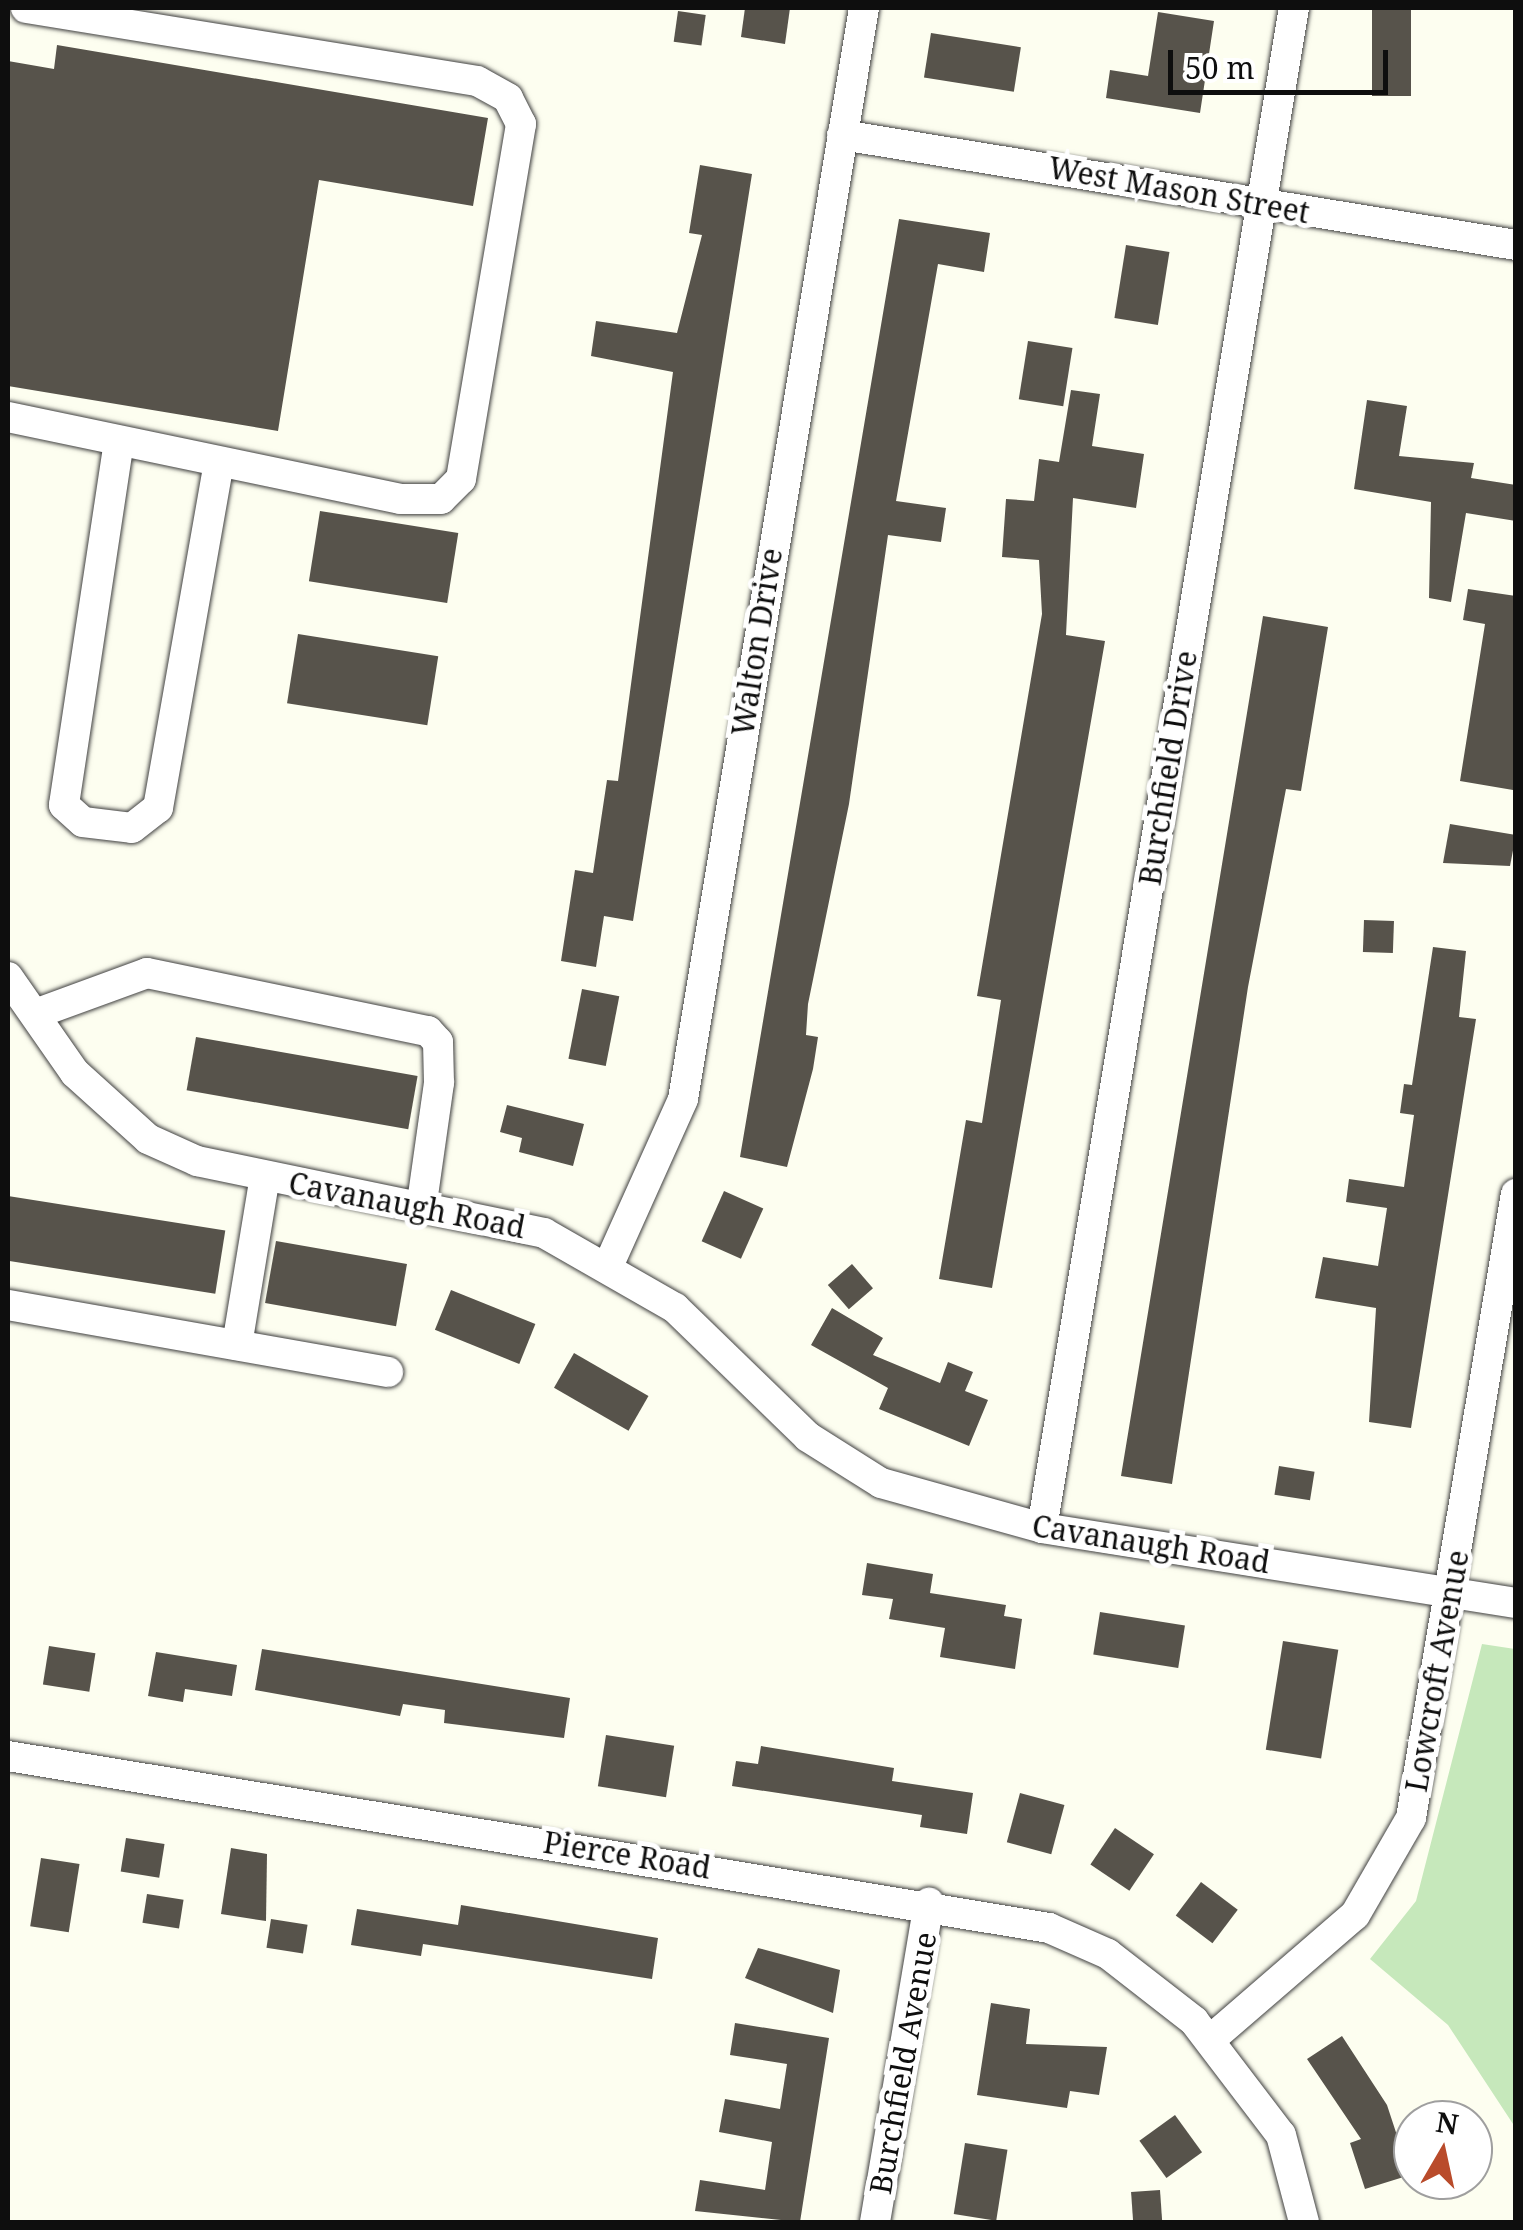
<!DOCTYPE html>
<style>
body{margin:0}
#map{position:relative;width:1523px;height:2230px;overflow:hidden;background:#fdfef0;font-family:"Noto Serif",serif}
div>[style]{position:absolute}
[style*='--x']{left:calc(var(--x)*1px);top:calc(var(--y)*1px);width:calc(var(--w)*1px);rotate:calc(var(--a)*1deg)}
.green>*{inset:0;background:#c6e8bb}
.building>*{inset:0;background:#57534b;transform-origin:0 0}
.roads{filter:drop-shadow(0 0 2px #414141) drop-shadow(0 0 2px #414141)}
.minor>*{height:30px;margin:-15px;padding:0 15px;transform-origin:15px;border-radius:15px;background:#fff}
span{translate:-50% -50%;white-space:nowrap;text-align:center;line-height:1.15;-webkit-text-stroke:10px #fff;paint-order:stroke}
.street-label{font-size:30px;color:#0e0e0e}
.frame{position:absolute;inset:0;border:10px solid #0e0e0e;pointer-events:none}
.north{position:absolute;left:1393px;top:2100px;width:100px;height:100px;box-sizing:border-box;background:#fff;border:2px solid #9f9f9f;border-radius:50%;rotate:9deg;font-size:28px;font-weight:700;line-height:40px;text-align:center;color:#0e0e0e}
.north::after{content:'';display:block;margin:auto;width:35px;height:45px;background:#b94b2b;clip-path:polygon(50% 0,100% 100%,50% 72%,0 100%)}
.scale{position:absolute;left:1168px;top:50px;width:220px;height:45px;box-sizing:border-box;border:5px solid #0e0e0e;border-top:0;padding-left:12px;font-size:30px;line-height:35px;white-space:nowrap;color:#0e0e0e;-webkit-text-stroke:8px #fff;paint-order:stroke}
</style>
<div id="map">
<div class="green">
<div style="clip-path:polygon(1482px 1644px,1515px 1649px,1515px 2127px,1448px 2025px,1370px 1959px,1416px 1901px)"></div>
</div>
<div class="building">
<div style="clip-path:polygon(745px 8px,790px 8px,785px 44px,741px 37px)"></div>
<div style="left:1372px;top:8px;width:39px;height:88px"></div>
<div style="left:678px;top:11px;width:28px;height:31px;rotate:8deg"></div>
<div style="clip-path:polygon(1158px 12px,1214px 21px,1200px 113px,1106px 98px,1110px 70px,1148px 76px)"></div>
<div style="left:931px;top:33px;width:91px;height:45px;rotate:9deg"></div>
<div style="clip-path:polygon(57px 45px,488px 118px,473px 206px,319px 180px,278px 431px,8px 386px,8px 61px,54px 69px)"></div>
<div style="clip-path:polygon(700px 165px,752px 174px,633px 921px,604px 916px,596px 967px,561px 961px,575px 870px,593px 873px,607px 780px,618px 781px,673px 372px,591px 356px,596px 321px,677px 333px,702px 235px,689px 233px)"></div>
<div style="clip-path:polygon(899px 219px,990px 233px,984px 272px,938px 264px,896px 501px,946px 508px,941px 542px,888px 535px,849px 804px,808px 1004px,806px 1035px,818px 1037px,813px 1069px,787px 1167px,740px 1157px)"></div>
<div style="left:1126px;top:245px;width:44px;height:74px;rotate:9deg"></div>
<div style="left:1028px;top:341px;width:45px;height:59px;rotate:9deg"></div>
<div style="clip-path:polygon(1071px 390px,1100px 394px,1092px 446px,1144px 454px,1136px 508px,1073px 498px,1066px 635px,1105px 641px,992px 1288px,939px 1279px,966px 1120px,982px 1123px,1001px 1000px,977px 996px,1042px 614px,1039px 560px,1002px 557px,1006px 499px,1034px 501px,1039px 459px,1059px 462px)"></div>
<div style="clip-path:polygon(1367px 400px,1407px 406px,1399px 456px,1474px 463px,1471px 478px,1516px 485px,1516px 521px,1466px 513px,1451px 602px,1429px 598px,1431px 502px,1354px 489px)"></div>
<div style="left:320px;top:511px;width:140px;height:71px;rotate:9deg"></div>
<div style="clip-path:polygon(1468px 589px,1516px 596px,1513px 790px,1460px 781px,1485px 624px,1463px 620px)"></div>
<div style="clip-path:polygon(1263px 616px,1328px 627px,1301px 791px,1286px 789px,1248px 987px,1172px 1484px,1121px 1476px)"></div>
<div style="left:298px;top:634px;width:142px;height:70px;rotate:9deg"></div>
<div style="clip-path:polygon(1450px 824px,1516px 835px,1510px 866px,1443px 863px)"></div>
<div style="left:1364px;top:920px;width:30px;height:32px;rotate:2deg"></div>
<div style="clip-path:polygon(1433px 947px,1466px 951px,1459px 1017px,1476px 1019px,1411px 1428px,1369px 1422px,1376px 1308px,1315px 1298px,1323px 1257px,1378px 1266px,1387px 1208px,1346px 1202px,1349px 1179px,1404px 1187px,1414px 1115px,1400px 1113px,1404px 1084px,1412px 1085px)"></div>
<div style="left:582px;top:989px;width:38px;height:71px;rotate:11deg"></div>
<div style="left:196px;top:1037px;width:225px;height:54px;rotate:10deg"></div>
<div style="clip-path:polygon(507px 1105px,584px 1124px,573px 1166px,519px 1152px,522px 1138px,500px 1132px)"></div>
<div style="left:724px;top:1191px;width:43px;height:55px;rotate:24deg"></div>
<div style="left:8px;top:1196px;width:220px;height:64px;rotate:9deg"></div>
<div style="left:276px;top:1241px;width:133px;height:63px;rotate:10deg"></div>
<div style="left:852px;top:1264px;width:32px;height:32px;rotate:49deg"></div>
<div style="left:451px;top:1290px;width:91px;height:43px;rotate:22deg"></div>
<div style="clip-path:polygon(832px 1308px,883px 1338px,873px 1355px,940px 1383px,948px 1362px,973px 1372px,965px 1391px,988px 1400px,969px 1446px,879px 1409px,888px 1388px,811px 1345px)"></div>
<div style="left:574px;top:1353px;width:86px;height:40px;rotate:30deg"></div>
<div style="left:1279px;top:1466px;width:36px;height:29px;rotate:9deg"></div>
<div style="clip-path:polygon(867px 1563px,933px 1574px,930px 1593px,1006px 1605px,1004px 1616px,1022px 1619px,1015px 1669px,940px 1657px,945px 1628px,889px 1619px,893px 1599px,862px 1595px)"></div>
<div style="left:1100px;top:1612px;width:86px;height:43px;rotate:9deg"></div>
<div style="left:1283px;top:1641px;width:56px;height:110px;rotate:9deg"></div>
<div style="left:49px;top:1646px;width:47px;height:39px;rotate:9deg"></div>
<div style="clip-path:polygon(262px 1649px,570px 1698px,564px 1738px,444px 1723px,445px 1710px,403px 1704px,400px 1716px,255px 1690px)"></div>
<div style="clip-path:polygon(156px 1652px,237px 1665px,232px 1696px,185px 1689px,183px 1702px,148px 1696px)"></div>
<div style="left:606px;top:1735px;width:69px;height:52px;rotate:9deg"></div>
<div style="clip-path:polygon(761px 1746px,894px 1768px,892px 1781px,973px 1793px,967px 1834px,920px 1827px,922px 1815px,732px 1786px,736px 1761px,758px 1764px)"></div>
<div style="left:1020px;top:1793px;width:46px;height:51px;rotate:15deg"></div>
<div style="left:1115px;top:1828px;width:47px;height:44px;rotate:34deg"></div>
<div style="left:126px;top:1838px;width:39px;height:34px;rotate:9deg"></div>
<div style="clip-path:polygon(231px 1848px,267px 1854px,266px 1921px,221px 1914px)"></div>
<div style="left:41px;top:1858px;width:39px;height:69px;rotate:9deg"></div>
<div style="left:1201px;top:1882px;width:46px;height:42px;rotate:37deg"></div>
<div style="left:147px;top:1894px;width:37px;height:29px;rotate:9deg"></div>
<div style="clip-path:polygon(461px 1905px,658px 1938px,652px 1979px,423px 1944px,421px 1956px,351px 1945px,357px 1909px,458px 1925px)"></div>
<div style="left:271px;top:1919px;width:37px;height:29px;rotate:9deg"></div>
<div style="clip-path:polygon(758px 1948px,840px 1970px,833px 2013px,745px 1978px)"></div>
<div style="clip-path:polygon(991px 2003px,1030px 2009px,1026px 2044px,1107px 2047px,1099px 2095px,1070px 2091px,1067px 2108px,977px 2095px)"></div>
<div style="clip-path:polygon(735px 2023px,829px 2038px,800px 2222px,695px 2211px,700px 2180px,765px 2190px,772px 2142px,719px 2132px,725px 2099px,780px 2109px,787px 2064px,730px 2055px)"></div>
<div style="clip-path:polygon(1342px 2036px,1387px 2105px,1410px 2175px,1365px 2189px,1350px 2143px,1361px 2139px,1307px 2059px)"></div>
<div style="left:1175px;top:2115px;width:46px;height:44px;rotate:54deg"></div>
<div style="left:965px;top:2143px;width:43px;height:72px;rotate:9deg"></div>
<div style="left:1160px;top:2190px;width:30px;height:29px;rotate:86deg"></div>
</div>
<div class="roads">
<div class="minor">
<div style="--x:842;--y:135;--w:683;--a:9.27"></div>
<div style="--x:8;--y:417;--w:400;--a:11.8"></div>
<div style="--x:400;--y:499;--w:41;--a:0"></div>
<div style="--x:441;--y:499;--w:28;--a:-45"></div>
<div style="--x:461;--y:479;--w:360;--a:-80.4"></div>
<div style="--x:521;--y:124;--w:29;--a:-117"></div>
<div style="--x:508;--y:98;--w:35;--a:-151"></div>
<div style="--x:477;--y:81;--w:457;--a:-170.8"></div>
<div style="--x:119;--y:441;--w:368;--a:98.6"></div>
<div style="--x:64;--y:805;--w:25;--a:42"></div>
<div style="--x:83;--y:822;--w:49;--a:7"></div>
<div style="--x:132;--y:828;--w:33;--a:-38"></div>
<div style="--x:158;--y:808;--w:351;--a:-80"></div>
<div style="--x:8;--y:977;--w:117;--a:55.1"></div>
<div style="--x:75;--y:1073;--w:98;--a:42.1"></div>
<div style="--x:148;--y:1139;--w:54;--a:24.2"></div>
<div style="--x:197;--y:1161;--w:354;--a:11.7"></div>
<div style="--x:544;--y:1233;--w:151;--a:29.8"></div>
<div style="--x:675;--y:1308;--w:185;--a:44.1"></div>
<div style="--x:808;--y:1437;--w:86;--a:32.2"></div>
<div style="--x:881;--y:1483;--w:167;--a:15.6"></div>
<div style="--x:1042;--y:1528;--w:480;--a:9"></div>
<div style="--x:35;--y:1014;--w:119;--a:-20.1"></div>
<div style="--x:147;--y:973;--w:287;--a:11.7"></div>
<div style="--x:428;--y:1031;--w:15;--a:48"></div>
<div style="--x:438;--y:1042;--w:41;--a:88.6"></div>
<div style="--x:439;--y:1083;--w:120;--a:98.1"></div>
<div style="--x:609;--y:1264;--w:181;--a:-65.8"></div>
<div style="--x:683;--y:1099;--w:1106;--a:-80.58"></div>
<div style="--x:8;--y:1305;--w:386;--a:10"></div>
<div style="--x:237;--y:1345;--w:171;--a:-80.6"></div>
<div style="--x:1042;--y:1528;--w:1541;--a:-80.59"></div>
<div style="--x:8;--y:1756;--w:1055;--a:9.38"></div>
<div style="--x:1049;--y:1928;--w:64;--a:23.8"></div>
<div style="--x:1108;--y:1954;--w:109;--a:37.9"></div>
<div style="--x:1194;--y:2021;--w:143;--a:52.7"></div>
<div style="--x:1281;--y:2135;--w:90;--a:75.2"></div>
<div style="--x:1210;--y:2040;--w:191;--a:-40.8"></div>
<div style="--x:1355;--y:1915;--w:112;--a:-60"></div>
<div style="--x:1411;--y:1818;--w:633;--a:-80.45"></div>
<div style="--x:875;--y:2222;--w:324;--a:-80.4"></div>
</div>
</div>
<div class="street-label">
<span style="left:1179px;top:190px;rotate:10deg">West Mason Street</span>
<span style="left:757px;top:642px;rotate:-81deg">Walton Drive</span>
<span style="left:1168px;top:768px;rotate:-81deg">Burchfield Drive</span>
<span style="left:407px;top:1205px;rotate:11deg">Cavanaugh Road</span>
<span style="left:1151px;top:1544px;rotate:9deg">Cavanaugh Road</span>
<span style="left:1437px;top:1671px;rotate:-80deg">Lowcroft Avenue</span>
<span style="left:627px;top:1855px;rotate:9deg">Pierce Road</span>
<span style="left:903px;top:2063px;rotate:-80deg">Burchfield Avenue</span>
</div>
<div class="frame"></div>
<div class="north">N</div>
<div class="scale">50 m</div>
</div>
